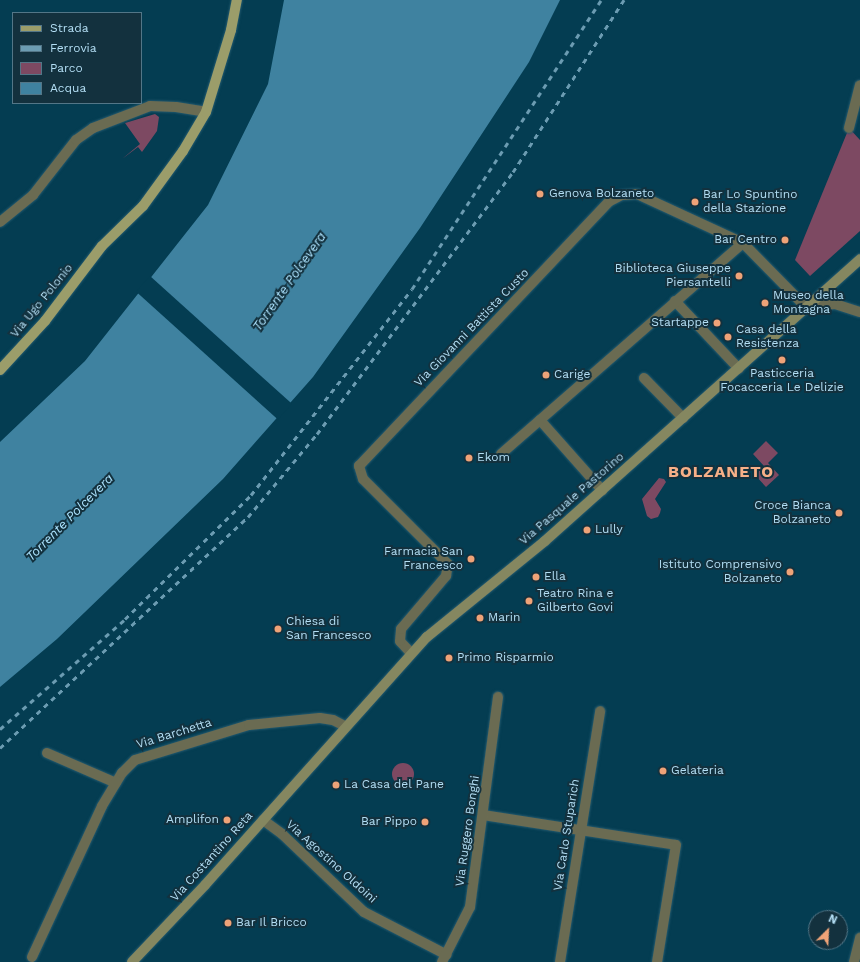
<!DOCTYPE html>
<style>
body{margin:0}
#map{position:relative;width:860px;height:962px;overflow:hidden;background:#043d52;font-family:"Work Sans",sans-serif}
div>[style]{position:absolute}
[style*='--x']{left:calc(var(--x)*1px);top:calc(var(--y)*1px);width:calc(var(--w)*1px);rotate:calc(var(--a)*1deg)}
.green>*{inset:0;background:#7d4962}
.round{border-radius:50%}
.water>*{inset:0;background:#3f82a0}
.pier>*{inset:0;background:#043d52;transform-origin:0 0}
.roads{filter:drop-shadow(0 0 1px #245a6f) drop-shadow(0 0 1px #245a6f)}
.street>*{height:10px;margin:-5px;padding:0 5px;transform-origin:5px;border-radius:5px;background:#6a6b52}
.secondary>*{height:10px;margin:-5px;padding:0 5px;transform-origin:5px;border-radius:5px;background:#858760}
.primary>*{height:10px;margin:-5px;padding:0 5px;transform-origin:5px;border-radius:5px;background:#9b9d6a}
.rail>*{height:3px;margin-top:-1.5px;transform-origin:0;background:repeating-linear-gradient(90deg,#6c9cb2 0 5px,transparent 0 10px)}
.dots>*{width:11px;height:11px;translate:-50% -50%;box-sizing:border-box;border:2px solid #13313e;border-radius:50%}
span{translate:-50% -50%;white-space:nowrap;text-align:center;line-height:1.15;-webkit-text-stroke:4px #13313e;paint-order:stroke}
.poi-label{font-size:12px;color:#b3def4}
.left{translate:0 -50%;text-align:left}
.right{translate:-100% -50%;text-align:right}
.street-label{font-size:12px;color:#b3def4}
.water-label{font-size:13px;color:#ade4ff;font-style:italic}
.district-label{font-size:16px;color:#f7b088;font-weight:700;letter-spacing:1px}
.legend{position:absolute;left:12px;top:12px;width:130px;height:92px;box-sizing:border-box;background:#13313e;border:1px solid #537687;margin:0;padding:5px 7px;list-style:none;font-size:12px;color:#b3def4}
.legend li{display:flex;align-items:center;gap:8px;height:20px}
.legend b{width:20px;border:1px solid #537687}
.north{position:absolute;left:808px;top:910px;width:40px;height:40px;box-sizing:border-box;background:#13313e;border:1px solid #537687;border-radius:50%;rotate:24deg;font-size:11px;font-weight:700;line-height:16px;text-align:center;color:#b3def4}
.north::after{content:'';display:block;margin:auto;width:14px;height:18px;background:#efa378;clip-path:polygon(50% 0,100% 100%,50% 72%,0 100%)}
</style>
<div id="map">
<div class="green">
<div style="clip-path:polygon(155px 114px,159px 117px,157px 131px,142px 152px,138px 147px,122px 159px,140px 144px,125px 123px)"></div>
<div style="clip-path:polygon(849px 128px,860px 140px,860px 231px,810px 276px,795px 260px)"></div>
<div style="clip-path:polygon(766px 441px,778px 453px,768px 463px,779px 475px,766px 487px,755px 475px,764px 466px,753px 454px)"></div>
<div style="clip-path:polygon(659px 478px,664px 479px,666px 482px,655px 499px,661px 509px,660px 513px,658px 517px,651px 519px,647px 516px,642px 499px)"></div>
<div class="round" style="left:392px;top:763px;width:22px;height:22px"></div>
</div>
<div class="water">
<div style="clip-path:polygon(284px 0,560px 0,529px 62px,420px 228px,313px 377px,223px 479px,57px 639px,0 687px,0 442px,85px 361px,208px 205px,268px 84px)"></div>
</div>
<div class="pier">
<div style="left:150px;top:276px;width:191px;height:21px;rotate:42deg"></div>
</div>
<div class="roads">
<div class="street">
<div style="--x:849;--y:128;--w:44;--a:-75.7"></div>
<div style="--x:0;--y:222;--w:43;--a:-39.3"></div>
<div style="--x:33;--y:195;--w:70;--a:-52"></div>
<div style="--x:76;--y:140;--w:21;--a:-35"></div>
<div style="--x:93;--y:128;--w:61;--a:-21.1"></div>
<div style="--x:150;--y:106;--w:26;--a:2"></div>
<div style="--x:176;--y:107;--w:30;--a:9"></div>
<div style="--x:675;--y:301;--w:93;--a:46.7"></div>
<div style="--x:644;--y:378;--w:56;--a:45.7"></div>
<div style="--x:540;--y:420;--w:94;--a:48.5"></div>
<div style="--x:501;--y:454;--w:321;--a:-41.1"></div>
<div style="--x:411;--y:653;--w:16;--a:-133"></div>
<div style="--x:400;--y:641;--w:12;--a:-85"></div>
<div style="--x:401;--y:629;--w:70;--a:-49.7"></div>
<div style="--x:446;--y:576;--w:12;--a:-81"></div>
<div style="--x:448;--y:564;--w:120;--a:-135"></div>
<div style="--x:363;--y:479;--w:14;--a:-107"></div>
<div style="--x:359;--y:466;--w:365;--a:-46.6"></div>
<div style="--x:610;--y:201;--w:13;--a:-27"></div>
<div style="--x:622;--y:195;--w:15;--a:-4"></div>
<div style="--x:637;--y:194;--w:117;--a:24.8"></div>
<div style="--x:743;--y:243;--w:90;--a:45.5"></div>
<div style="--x:806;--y:307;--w:29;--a:-6"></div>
<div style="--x:835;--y:304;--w:26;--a:18"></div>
<div style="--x:47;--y:753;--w:75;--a:23.5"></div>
<div style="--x:483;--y:815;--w:195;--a:8.8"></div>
<div style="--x:676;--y:845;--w:119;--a:99.2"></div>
<div style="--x:263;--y:820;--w:24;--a:36"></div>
<div style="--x:282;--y:834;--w:113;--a:43.6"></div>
<div style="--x:364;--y:912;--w:93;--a:27.4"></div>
<div style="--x:32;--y:957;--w:166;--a:-65.1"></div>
<div style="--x:102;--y:806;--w:39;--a:-59"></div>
<div style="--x:122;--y:773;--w:18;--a:-45"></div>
<div style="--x:135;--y:760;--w:119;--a:-17.1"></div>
<div style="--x:249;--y:725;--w:71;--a:-5.6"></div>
<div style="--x:320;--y:718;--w:13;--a:9"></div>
<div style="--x:333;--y:720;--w:13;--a:27"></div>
<div style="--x:442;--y:962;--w:62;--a:-63"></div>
<div style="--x:470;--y:907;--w:212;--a:-82.4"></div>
<div style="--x:560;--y:962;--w:254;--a:-80.9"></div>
<div style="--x:854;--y:962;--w:25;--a:-76"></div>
</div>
<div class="secondary">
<div style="--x:132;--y:962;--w:106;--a:-46.5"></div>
<div style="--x:205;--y:885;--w:333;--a:-48.2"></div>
<div style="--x:427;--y:637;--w:152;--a:-39.1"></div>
<div style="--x:545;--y:541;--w:423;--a:-41.8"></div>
</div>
<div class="primary">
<div style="--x:0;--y:370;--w:67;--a:-47.4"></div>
<div style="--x:45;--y:321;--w:94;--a:-52.8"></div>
<div style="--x:102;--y:246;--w:57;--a:-44.3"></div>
<div style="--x:143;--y:206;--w:68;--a:-54"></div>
<div style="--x:183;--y:151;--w:45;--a:-59.5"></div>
<div style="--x:206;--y:112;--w:86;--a:-73"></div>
<div style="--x:231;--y:30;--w:31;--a:-79"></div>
</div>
</div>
<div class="rail">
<div style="--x:0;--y:729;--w:167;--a:-41.3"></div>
<div style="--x:125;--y:619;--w:177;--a:-44.5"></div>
<div style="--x:251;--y:495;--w:261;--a:-52"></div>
<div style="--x:412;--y:289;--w:345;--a:-56.8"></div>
<div style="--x:0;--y:748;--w:339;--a:-43"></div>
<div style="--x:248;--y:517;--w:108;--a:-50.3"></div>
<div style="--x:317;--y:434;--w:327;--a:-53.2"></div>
<div style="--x:513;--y:172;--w:205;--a:-57.2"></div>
</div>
<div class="dots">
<div style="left:540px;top:194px;background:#efa378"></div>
<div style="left:695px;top:202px;background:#efa378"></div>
<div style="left:785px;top:240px;background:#efa378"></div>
<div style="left:739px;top:276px;background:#efa378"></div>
<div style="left:765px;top:303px;background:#efa378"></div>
<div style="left:717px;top:323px;background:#efa378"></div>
<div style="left:728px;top:337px;background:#efa378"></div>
<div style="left:782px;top:360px;background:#efa378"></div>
<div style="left:546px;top:375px;background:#efa378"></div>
<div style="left:469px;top:458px;background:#efa378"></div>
<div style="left:839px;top:513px;background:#efa378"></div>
<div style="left:587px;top:530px;background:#efa378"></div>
<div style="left:471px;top:559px;background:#efa378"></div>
<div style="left:790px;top:572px;background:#efa378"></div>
<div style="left:536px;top:577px;background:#efa378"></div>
<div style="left:529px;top:601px;background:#efa378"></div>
<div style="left:480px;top:618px;background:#efa378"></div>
<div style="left:278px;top:629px;background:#efa378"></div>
<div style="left:449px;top:658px;background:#efa378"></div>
<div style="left:663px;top:771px;background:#efa378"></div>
<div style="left:336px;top:785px;background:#efa378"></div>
<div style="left:227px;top:820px;background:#efa378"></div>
<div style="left:425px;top:822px;background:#efa378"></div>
<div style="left:228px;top:923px;background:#efa378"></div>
</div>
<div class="poi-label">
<span class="left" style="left:549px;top:194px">Genova Bolzaneto</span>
<span class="left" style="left:703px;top:202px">Bar Lo Spuntino<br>della Stazione</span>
<span class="right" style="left:777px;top:240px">Bar Centro</span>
<span class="right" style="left:731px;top:276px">Biblioteca Giuseppe<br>Piersantelli</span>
<span class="left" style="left:773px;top:303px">Museo della<br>Montagna</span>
<span class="right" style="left:709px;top:323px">Startappe</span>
<span class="left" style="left:736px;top:337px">Casa della<br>Resistenza</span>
<span style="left:782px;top:381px">Pasticceria<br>Focacceria Le Delizie</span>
<span class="left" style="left:554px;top:375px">Carige</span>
<span class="left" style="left:477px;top:458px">Ekom</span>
<span class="right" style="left:831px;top:513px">Croce Bianca<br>Bolzaneto</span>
<span class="left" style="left:595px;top:530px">Lully</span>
<span class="right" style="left:463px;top:559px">Farmacia San<br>Francesco</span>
<span class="right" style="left:782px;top:572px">Istituto Comprensivo<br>Bolzaneto</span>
<span class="left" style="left:544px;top:577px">Ella</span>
<span class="left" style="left:537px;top:601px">Teatro Rina e<br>Gilberto Govi</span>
<span class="left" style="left:488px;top:618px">Marin</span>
<span class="left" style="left:286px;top:629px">Chiesa di<br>San Francesco</span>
<span class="left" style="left:457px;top:658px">Primo Risparmio</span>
<span class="left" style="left:671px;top:771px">Gelateria</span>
<span class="left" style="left:344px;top:785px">La Casa del Pane</span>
<span class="right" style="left:219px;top:820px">Amplifon</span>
<span class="right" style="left:417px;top:822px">Bar Pippo</span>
<span class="left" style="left:236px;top:923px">Bar Il Bricco</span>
</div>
<div class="street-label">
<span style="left:42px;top:301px;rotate:-51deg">Via Ugo Polonio</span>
<span style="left:472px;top:328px;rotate:-46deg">Via Giovanni Battista Custo</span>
<span style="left:572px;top:499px;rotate:-41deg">Via Pasquale Pastorino</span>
<span style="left:174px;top:734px;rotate:-17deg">Via Barchetta</span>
<span style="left:468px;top:831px;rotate:-82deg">Via Ruggero Bonghi</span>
<span style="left:567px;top:835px;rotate:-81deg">Via Carlo Stuparich</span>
<span style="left:212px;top:857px;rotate:-48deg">Via Costantino Reta</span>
<span style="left:331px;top:862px;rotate:42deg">Via Agostino Oldoini</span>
</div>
<div class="water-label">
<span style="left:290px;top:282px;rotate:-55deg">Torrente Polcevera</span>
<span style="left:70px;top:518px;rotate:-45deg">Torrente Polcevera</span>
</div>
<div class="district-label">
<span style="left:721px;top:472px">BOLZANETO</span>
</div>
<ul class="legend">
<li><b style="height:5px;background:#9b9d6a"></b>Strada</li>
<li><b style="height:5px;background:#6c9cb2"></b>Ferrovia</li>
<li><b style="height:11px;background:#7d4962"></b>Parco</li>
<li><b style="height:11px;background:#3f82a0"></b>Acqua</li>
</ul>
<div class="north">N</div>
</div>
